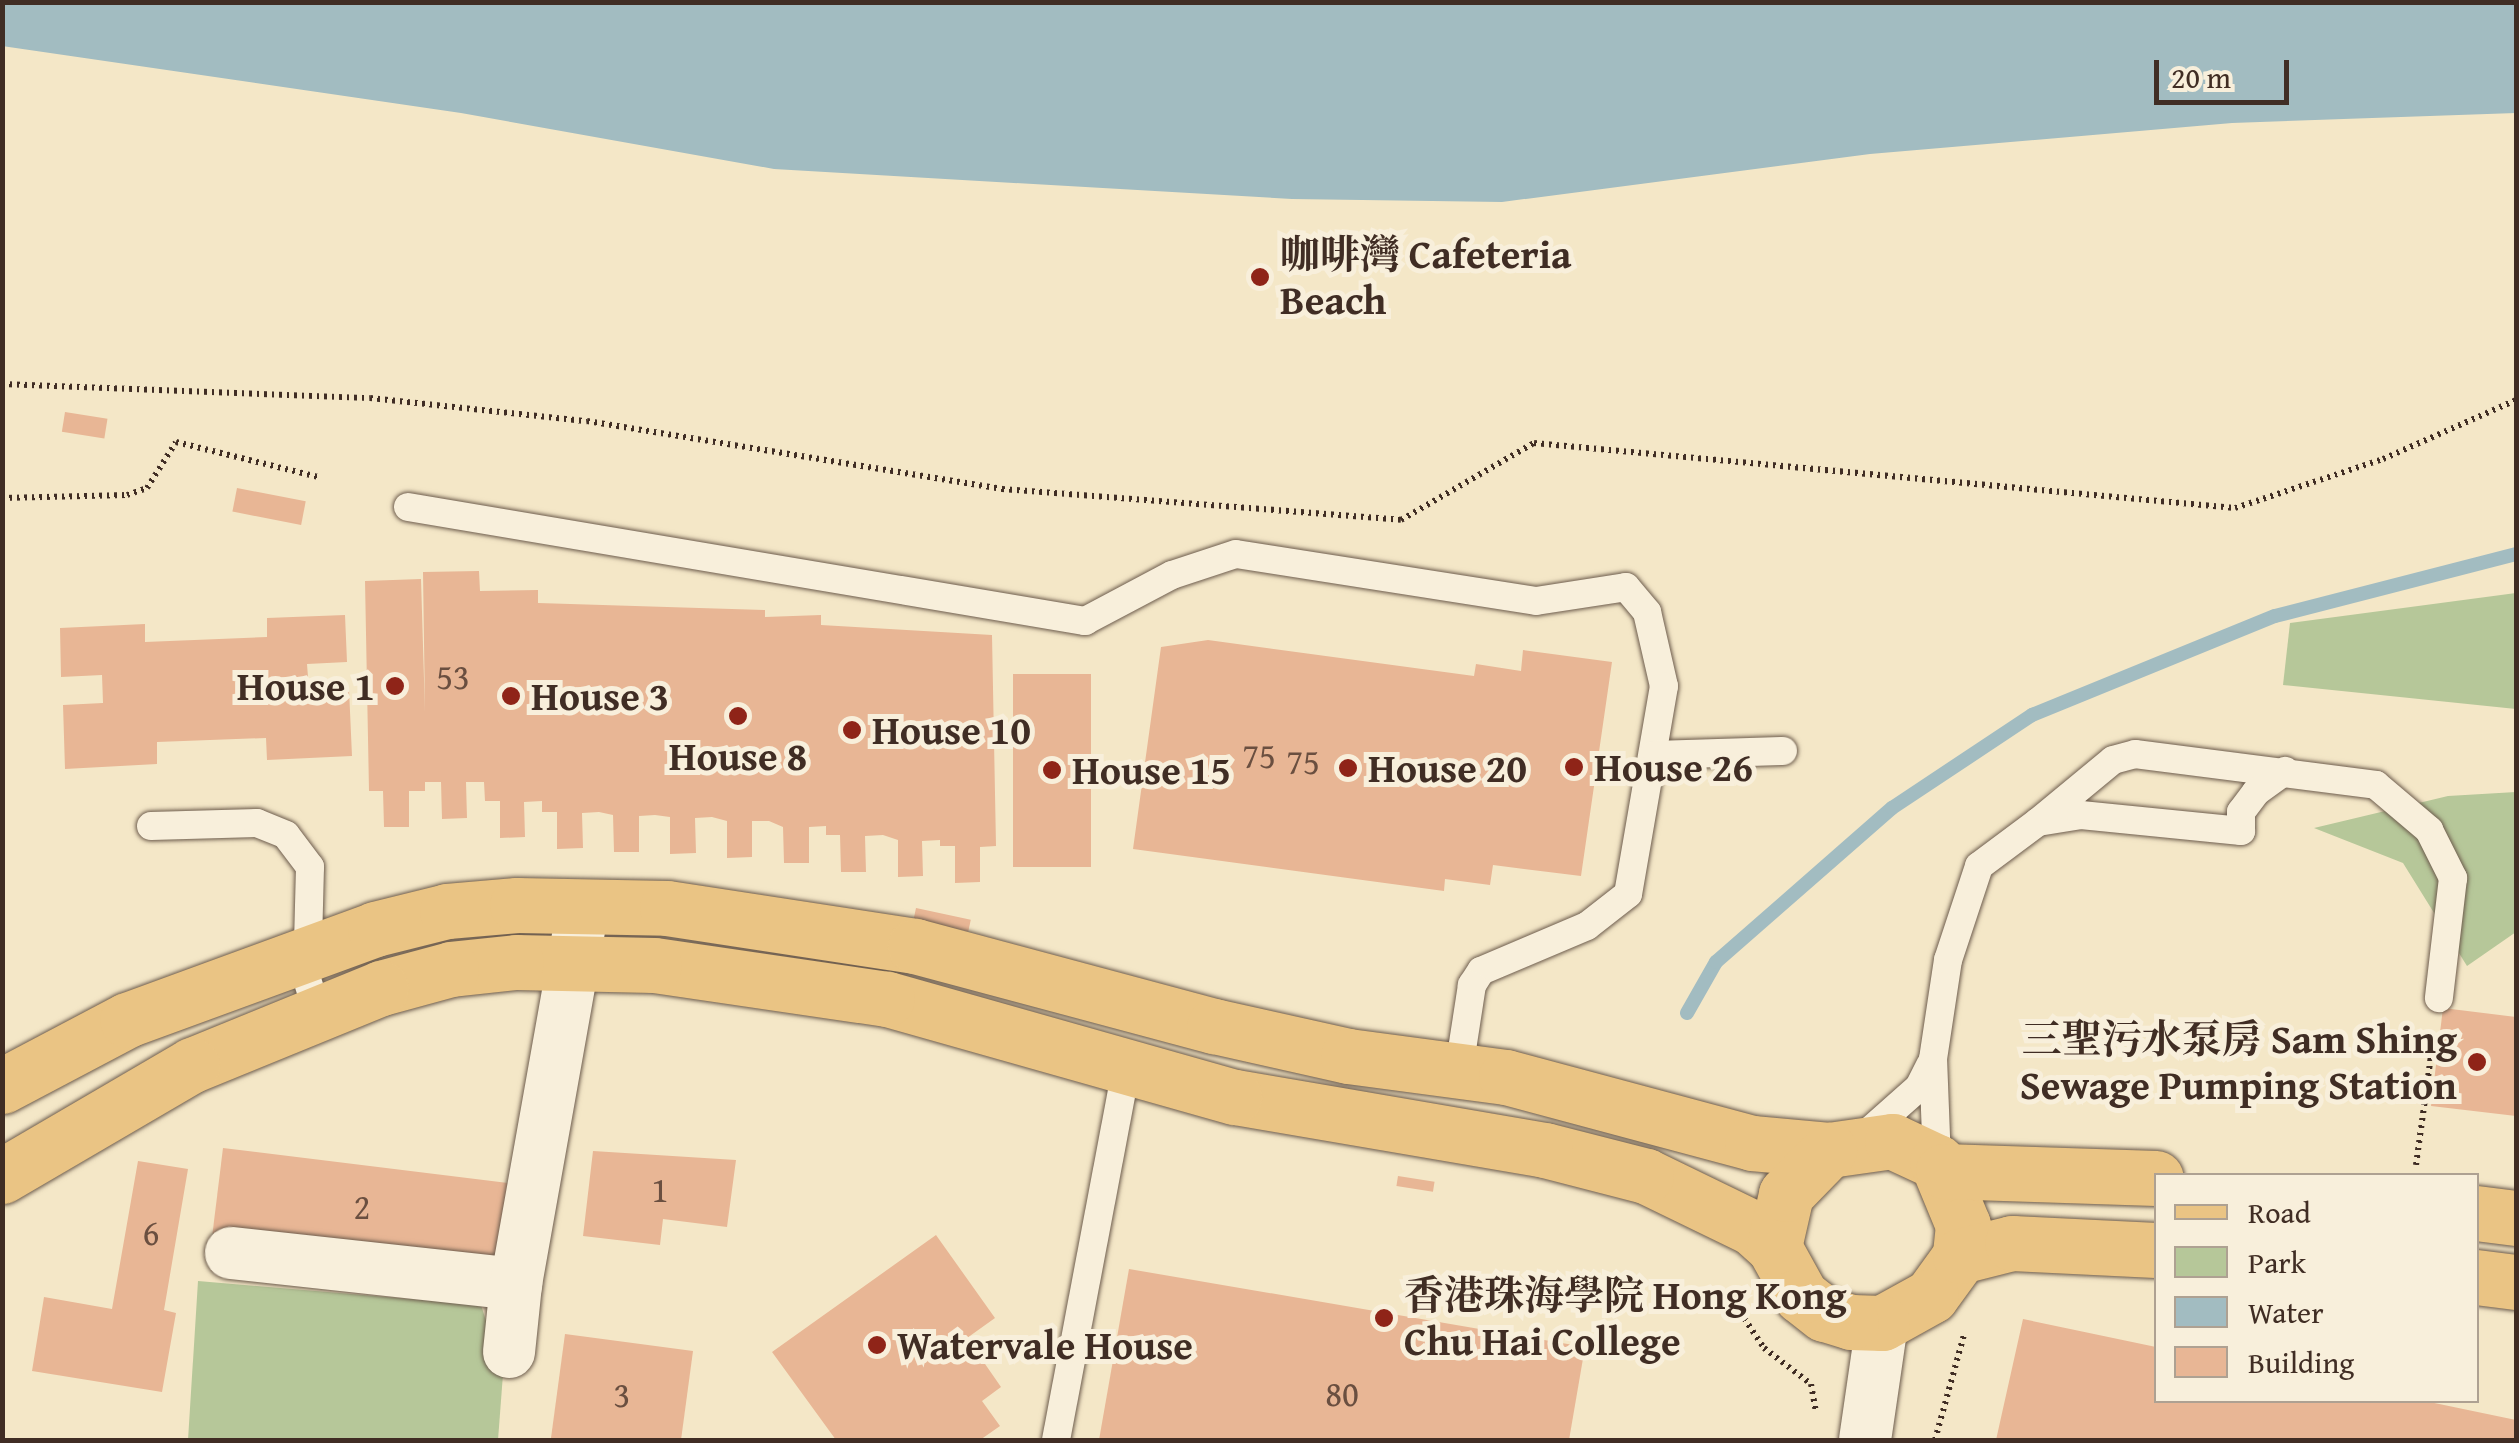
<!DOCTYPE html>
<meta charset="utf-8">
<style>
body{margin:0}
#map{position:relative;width:2519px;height:1443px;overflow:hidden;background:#f4e7c7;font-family:"Gentium Book Plus","Noto Serif TC",serif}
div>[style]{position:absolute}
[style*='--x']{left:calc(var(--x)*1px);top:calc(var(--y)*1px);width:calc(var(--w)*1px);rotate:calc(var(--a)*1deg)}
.green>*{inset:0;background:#b6c799}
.water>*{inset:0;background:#a2bcc1}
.stream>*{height:14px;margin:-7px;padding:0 7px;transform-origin:7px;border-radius:7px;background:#a2bcc1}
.building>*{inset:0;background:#e8b695;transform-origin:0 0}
.path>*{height:6px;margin-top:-3px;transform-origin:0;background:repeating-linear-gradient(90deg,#402d24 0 2.5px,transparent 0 7.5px)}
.roads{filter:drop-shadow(0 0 2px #6d5c4d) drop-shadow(0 0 2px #6d5c4d)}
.lane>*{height:28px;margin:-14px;padding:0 14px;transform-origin:14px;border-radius:14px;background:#f8efdb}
.street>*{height:52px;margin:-26px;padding:0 26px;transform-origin:26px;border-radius:26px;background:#f8efdb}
.primary>*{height:55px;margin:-27.5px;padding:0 27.5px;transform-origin:27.5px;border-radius:27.5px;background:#eac484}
.dots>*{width:28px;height:28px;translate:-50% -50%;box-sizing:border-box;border:5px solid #f8efdb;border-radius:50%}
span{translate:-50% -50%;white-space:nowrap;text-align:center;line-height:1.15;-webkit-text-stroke:10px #f8efdb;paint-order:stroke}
.number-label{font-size:35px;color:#6a4f40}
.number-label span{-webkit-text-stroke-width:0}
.poi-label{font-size:40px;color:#402d24;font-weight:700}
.left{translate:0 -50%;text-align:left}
.right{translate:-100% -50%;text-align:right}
.frame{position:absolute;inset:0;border:5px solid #402d24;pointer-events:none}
.legend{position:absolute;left:2154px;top:1173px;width:325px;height:230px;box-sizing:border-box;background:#f8efdb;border:2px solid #aea192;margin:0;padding:12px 18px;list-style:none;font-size:30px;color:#402d24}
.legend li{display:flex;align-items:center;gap:20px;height:50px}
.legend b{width:50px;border:2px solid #aea192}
.scale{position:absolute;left:2154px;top:60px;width:135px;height:45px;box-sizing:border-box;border:5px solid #402d24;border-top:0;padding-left:12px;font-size:30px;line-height:35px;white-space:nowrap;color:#402d24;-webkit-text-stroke:8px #f8efdb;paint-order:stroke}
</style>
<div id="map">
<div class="green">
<div style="clip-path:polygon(2516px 593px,2516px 709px,2283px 685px,2290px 623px)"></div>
<div style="clip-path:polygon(2516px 792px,2516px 932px,2467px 966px,2403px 863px,2314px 828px,2448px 796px)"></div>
<div style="clip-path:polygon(198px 1281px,481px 1305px,503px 1374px,498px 1440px,188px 1440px)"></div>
</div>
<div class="water">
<div style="clip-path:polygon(2516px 2px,2516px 113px,2232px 123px,1870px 154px,1502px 202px,1292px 199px,774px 169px,461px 113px,2px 46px,3px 2px)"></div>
</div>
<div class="stream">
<div style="--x:1687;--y:1013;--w:59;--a:-60.4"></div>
<div style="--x:1716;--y:962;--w:234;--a:-41.2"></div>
<div style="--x:1892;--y:808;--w:168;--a:-33.6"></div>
<div style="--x:2032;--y:715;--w:262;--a:-22.2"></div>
<div style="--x:2275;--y:616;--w:249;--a:-14.4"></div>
</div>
<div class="building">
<div style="left:65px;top:412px;width:43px;height:20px;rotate:9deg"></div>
<div style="left:237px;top:488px;width:70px;height:24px;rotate:11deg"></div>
<div style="clip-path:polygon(479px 571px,480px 591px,538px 590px,538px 603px,765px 610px,765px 617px,821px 615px,821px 625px,992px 635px,996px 846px,980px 847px,980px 882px,955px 883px,955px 846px,940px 846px,940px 840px,922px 841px,923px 876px,898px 877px,898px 840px,883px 835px,865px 836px,866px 872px,841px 872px,840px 835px,826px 835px,826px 826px,809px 827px,809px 863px,784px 863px,783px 827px,769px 821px,752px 821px,752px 857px,727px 858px,727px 821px,712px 817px,695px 818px,696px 853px,670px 854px,670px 817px,655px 815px,639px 816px,639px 852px,614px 852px,613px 815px,599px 812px,582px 813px,583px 848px,557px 849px,557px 812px,542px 812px,542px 801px,524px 802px,525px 837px,500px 838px,500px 801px,485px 801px,484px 782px,466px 782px,467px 818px,442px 819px,441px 782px,425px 782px,425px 791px,409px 791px,409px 827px,384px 827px,383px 791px,369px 791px,365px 581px,421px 579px,425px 712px,423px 572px)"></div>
<div style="clip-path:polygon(345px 615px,347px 662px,307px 664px,309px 690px,349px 689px,352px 756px,267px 760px,266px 738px,157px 742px,157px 764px,65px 769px,63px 705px,103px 703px,102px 675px,61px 677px,60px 628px,145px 624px,145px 642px,267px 637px,267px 618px)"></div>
<div style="clip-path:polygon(1208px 640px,1474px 676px,1476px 664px,1521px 671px,1523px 650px,1612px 662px,1581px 876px,1493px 865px,1490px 885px,1445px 879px,1444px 891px,1133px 849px,1161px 647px)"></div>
<div style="left:1013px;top:674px;width:78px;height:193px"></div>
<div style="left:916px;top:908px;width:56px;height:12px;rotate:12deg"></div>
<div style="clip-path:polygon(2443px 1008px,2516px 1017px,2516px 1116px,2431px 1106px)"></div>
<div style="left:223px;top:1148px;width:290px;height:86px;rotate:7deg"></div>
<div style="clip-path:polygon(593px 1151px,736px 1160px,727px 1227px,663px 1219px,660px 1245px,583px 1236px)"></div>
<div style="clip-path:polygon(138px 1161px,188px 1169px,164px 1310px,176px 1313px,162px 1392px,32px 1371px,44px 1297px,112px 1309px)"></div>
<div style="left:1398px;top:1176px;width:37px;height:10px;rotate:9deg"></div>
<div style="clip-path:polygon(936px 1235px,995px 1318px,967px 1338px,1001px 1387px,982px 1401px,1000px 1426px,980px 1440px,836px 1440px,772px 1352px)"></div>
<div style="clip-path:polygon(1129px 1269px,1585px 1347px,1569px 1440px,1099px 1440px)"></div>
<div style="clip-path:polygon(2023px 1319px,2156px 1347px,2156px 1400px,2420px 1400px,2516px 1420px,2516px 1440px,1996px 1440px)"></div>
<div style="clip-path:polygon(565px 1334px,693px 1351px,681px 1440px,551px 1438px)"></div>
</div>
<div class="path">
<div style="--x:2;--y:384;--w:368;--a:2.2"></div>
<div style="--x:370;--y:398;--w:218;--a:6.1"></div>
<div style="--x:587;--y:421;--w:421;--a:9.3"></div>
<div style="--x:1002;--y:489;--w:400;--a:4.4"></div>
<div style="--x:1401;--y:520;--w:154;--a:-30.1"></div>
<div style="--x:1534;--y:443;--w:704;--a:5.3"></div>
<div style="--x:2235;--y:508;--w:156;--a:-18.3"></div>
<div style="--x:2383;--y:459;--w:145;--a:-23.9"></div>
<div style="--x:2;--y:498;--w:125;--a:-1.4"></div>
<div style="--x:127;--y:495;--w:21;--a:-19"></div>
<div style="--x:147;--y:488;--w:54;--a:-57.8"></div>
<div style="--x:176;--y:442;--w:147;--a:13.8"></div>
<div style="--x:2416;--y:1165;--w:132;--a:-82.2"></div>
<div style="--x:1736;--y:1306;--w:50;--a:56.3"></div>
<div style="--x:1764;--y:1348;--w:59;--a:37.5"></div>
<div style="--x:1811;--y:1384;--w:28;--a:80"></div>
<div style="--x:1935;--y:1440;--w:109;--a:-74.6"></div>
</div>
<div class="roads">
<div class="lane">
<div style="--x:408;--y:507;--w:687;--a:9.56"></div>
<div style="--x:1085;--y:621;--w:98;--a:-27.9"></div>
<div style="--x:1172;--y:575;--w:67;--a:-18.2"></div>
<div style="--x:1236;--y:554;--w:304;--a:8.9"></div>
<div style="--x:1536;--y:601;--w:91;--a:-8.8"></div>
<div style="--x:1626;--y:587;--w:33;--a:50"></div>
<div style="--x:1647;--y:612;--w:76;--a:77.1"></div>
<div style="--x:1664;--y:686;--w:211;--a:99.8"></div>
<div style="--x:1628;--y:894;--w:52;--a:142"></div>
<div style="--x:1587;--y:926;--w:115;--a:157"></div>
<div style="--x:1481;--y:971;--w:17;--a:123"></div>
<div style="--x:1472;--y:985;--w:85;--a:98.8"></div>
<div style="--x:1653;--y:755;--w:130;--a:-1.8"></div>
<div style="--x:2038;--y:822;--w:97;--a:-39.6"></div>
<div style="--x:2113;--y:760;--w:23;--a:-15"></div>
<div style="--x:2135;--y:754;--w:243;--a:7.3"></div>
<div style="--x:2376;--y:785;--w:70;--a:40.3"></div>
<div style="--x:2429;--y:830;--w:54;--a:63.4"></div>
<div style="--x:2453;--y:878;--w:121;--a:96.7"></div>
<div style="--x:151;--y:826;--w:106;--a:-1.6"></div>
<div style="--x:257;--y:823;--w:31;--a:22"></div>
<div style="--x:286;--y:835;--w:40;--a:53"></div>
<div style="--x:310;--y:867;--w:112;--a:91.5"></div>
<div style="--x:307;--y:979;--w:34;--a:73"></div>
<div style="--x:1865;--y:1135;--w:72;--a:-41.6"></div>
<div style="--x:1919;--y:1087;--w:25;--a:-63"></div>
<div style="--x:1937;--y:1162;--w:103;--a:-92.2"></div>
<div style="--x:1933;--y:1059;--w:100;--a:-81.4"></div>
<div style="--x:1948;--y:960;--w:99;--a:-71.7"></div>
<div style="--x:1979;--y:866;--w:74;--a:-36.7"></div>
<div style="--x:2038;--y:822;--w:44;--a:-9.2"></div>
<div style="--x:2081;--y:815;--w:161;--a:5.7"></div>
<div style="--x:2241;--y:831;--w:19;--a:-90"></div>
<div style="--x:2241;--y:812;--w:25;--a:-53"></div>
<div style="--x:2256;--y:792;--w:36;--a:-36"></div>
<div style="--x:1056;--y:1440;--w:377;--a:-79.3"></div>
</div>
<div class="street">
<div style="--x:231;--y:1253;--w:287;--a:6.2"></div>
<div style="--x:516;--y:1284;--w:370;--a:-79.9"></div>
<div style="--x:509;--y:1352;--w:68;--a:-84.1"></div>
<div style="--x:1865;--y:1440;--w:118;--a:-81.7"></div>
</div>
<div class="primary">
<div style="--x:2;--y:1086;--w:141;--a:-27.8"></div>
<div style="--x:127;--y:1020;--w:264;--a:-20.1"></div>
<div style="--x:375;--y:929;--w:74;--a:-14"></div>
<div style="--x:447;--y:911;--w:70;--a:-4.9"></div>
<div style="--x:517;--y:905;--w:150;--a:1.1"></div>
<div style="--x:667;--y:908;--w:251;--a:8.7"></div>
<div style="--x:915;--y:946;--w:310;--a:15"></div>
<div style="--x:1214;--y:1026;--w:137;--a:12.6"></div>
<div style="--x:1348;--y:1056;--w:159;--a:7.6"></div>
<div style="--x:1506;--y:1077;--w:255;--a:15"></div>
<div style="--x:1752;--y:1143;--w:77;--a:5.2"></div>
<div style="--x:1829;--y:1150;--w:64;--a:-8.1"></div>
<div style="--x:1892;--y:1141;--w:50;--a:25"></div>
<div style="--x:1937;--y:1162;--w:68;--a:67.6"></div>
<div style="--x:1963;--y:1225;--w:31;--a:96"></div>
<div style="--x:1960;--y:1256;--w:49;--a:125.9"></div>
<div style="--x:1931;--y:1296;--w:56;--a:151.1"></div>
<div style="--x:1882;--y:1323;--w:31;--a:-178"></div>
<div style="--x:1851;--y:1322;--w:28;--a:-163"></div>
<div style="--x:1824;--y:1314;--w:29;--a:-142"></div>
<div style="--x:1801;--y:1296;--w:56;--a:-118.9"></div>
<div style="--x:1774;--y:1247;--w:28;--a:-138"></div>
<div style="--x:1753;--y:1228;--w:119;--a:-154.1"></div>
<div style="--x:1646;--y:1176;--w:104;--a:-165.6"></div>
<div style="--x:1545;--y:1150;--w:315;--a:-170.3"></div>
<div style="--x:1234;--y:1097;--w:361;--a:-164.2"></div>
<div style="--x:887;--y:999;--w:235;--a:-171.7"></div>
<div style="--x:654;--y:965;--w:138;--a:-178.8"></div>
<div style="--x:516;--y:962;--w:65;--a:173.9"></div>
<div style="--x:451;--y:969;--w:73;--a:164.8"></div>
<div style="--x:381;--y:988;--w:204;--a:157.8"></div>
<div style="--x:192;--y:1065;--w:220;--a:149.7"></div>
<div style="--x:1943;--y:1171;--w:213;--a:1.9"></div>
<div style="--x:2476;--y:1213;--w:40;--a:7.1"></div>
<div style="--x:1774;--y:1247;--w:54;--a:-77.2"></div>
<div style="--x:1786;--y:1194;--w:62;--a:-45.7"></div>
<div style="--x:1960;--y:1256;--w:54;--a:-14"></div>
<div style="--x:2012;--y:1243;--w:144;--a:2.8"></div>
<div style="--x:2476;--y:1277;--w:40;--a:7.1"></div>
</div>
</div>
<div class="dots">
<div style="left:1260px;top:277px;background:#8f2418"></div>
<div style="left:395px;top:686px;background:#8f2418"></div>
<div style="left:511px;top:696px;background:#8f2418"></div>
<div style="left:738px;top:716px;background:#8f2418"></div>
<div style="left:852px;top:730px;background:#8f2418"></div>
<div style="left:1574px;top:767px;background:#8f2418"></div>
<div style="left:1348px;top:768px;background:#8f2418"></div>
<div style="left:1052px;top:770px;background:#8f2418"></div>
<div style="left:2477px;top:1062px;background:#8f2418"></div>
<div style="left:1384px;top:1318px;background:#8f2418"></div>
<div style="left:877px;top:1345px;background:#8f2418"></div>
</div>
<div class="number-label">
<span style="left:453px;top:677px">53</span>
<span style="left:1259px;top:756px">75</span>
<span style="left:1303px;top:762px">75</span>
<span style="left:660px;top:1190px">1</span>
<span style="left:362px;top:1207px">2</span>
<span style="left:151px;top:1233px">6</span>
<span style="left:1342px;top:1394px">80</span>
<span style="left:622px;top:1395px">3</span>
</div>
<div class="poi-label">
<span class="left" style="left:1280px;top:277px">咖啡灣 Cafeteria<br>Beach</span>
<span class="right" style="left:375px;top:686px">House 1</span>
<span class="left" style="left:531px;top:696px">House 3</span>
<span class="left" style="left:872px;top:730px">House 10</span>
<span style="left:738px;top:756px">House 8</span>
<span class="left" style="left:1594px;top:767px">House 26</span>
<span class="left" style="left:1368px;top:768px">House 20</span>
<span class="left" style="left:1072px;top:770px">House 15</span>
<span class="right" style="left:2457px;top:1062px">三聖污水泵房 Sam Shing<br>Sewage Pumping Station</span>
<span class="left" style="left:1404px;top:1318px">香港珠海學院 Hong Kong<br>Chu Hai College</span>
<span class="left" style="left:897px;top:1345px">Watervale House</span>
</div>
<div class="frame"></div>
<ul class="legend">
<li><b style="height:12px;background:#eac484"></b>Road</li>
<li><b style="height:28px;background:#b6c799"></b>Park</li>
<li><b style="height:28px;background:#a2bcc1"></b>Water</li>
<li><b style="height:28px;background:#e8b695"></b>Building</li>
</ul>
<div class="scale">20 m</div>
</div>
